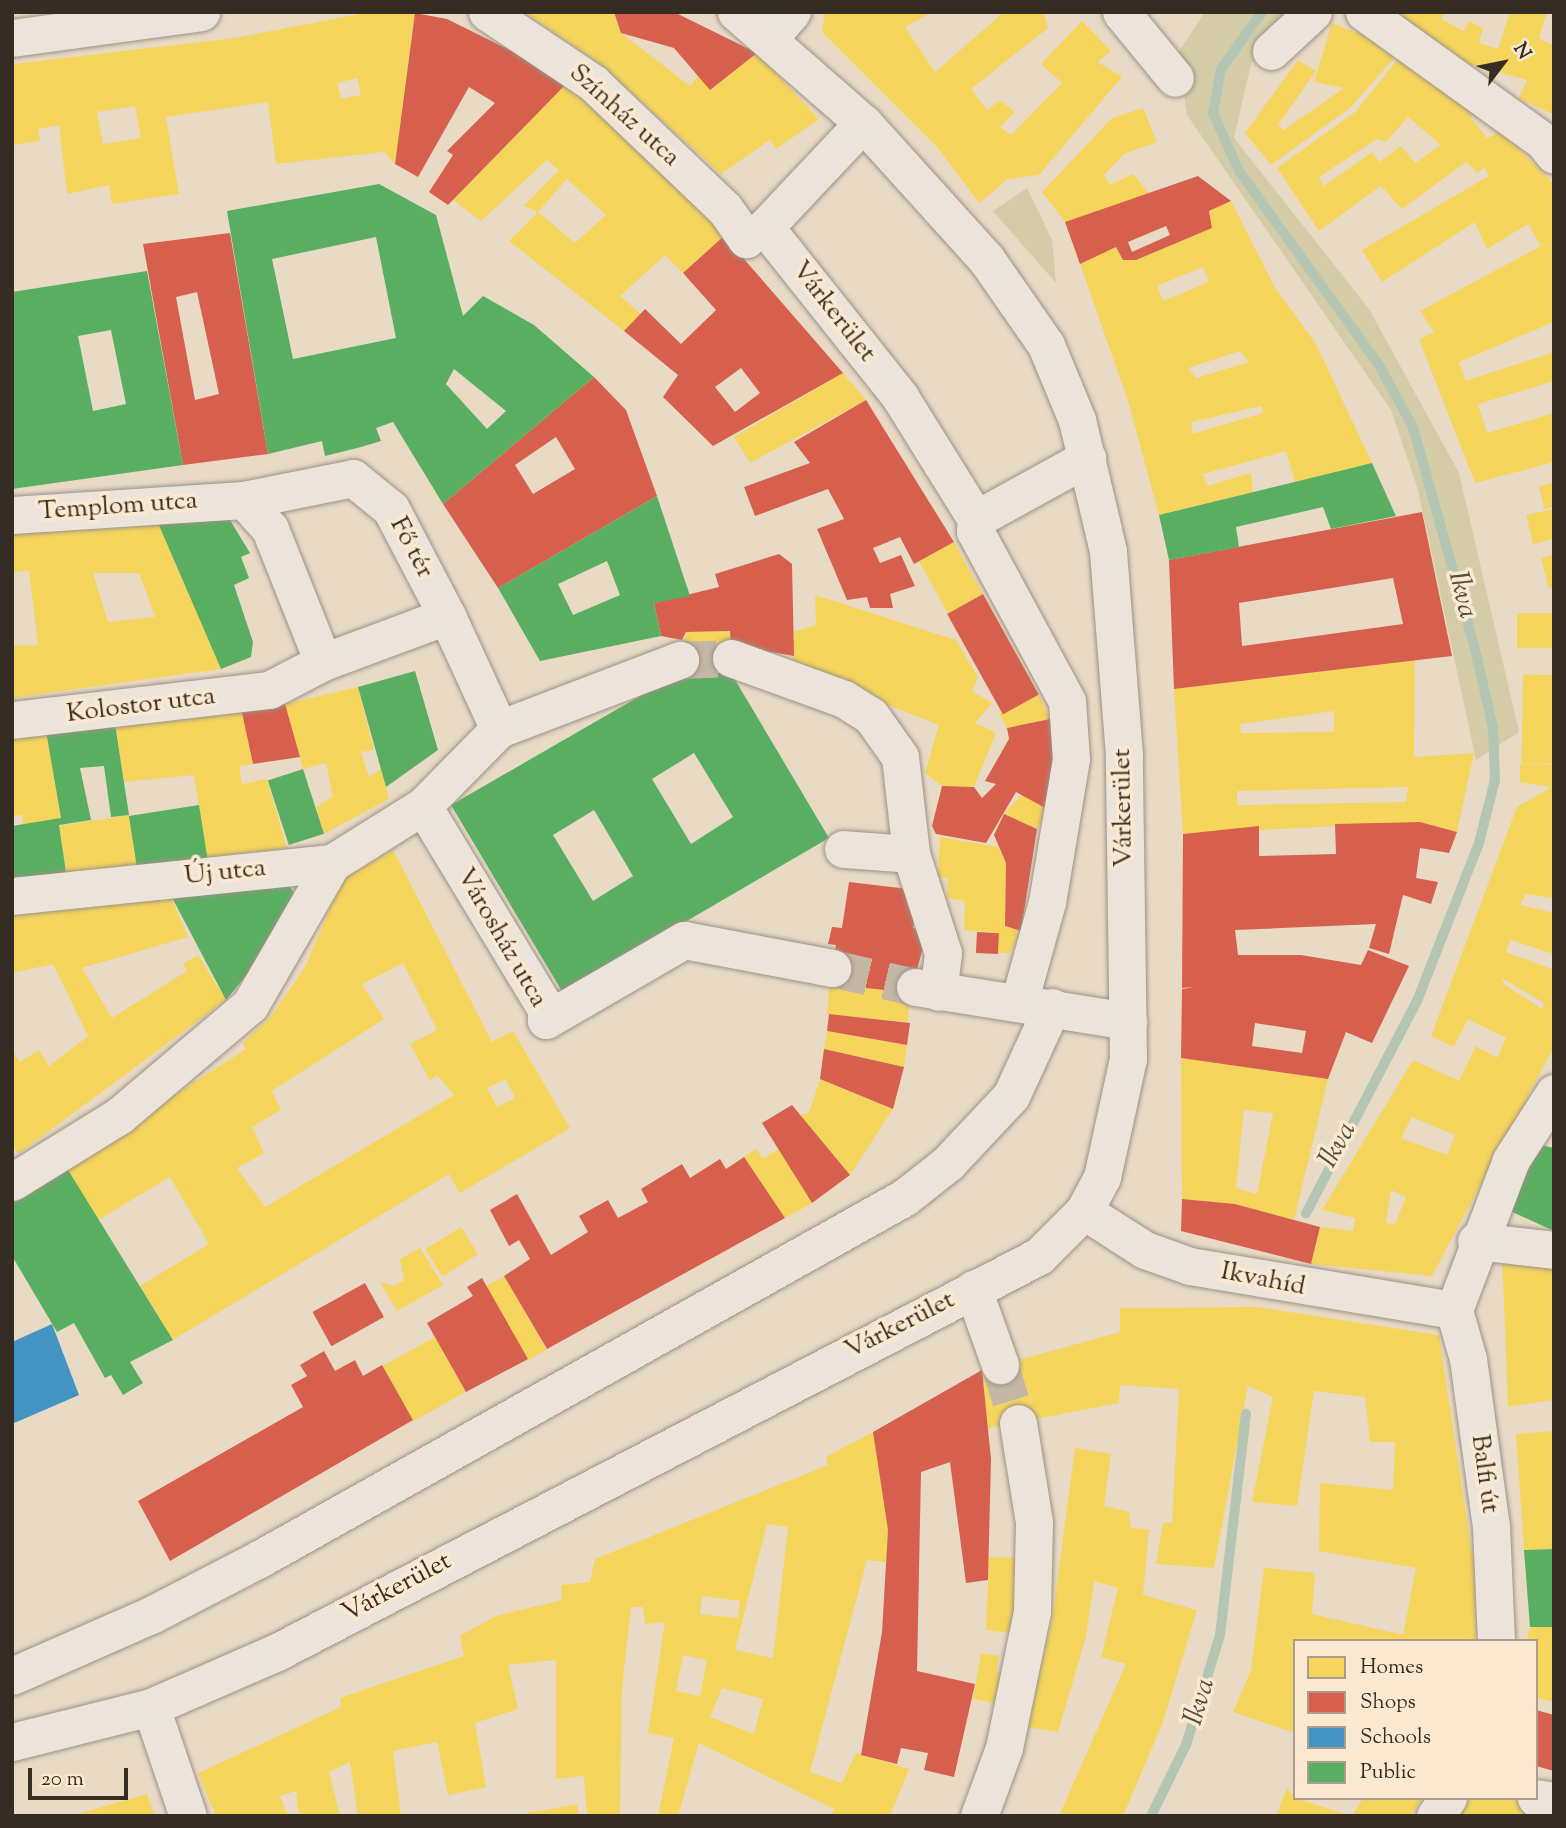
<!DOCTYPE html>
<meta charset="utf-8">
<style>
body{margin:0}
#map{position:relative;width:1566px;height:1828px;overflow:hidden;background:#e9dac6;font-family:"Sorts Mill Goudy",serif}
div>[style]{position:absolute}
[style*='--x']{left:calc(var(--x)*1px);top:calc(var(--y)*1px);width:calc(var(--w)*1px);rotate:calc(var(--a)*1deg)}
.green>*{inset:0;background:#d4cca6}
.homes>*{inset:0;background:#f6d55c;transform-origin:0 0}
.shops>*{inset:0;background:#d6604d;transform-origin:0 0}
.schools>*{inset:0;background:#4393c3}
.public>*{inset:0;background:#5aae61;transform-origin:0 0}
.stream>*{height:10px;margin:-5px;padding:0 5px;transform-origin:5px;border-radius:5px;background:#b4c5b4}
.minor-tunnel>*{height:37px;margin-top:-18.5px;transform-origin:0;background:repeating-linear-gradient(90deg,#c5b7a5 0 37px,transparent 0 55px)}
.roads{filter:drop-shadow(0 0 2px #9b9286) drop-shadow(0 0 2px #9b9286)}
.minor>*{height:37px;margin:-18.5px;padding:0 18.5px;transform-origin:18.5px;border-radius:18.5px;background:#ece4da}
span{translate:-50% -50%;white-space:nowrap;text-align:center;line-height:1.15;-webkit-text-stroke:7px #fae9d0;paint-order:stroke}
.street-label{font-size:26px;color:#352c23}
.water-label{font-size:28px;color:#4f5045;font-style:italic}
.frame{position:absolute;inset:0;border:14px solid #352c23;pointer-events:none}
.legend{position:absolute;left:1293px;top:1639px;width:245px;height:161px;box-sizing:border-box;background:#fae9d0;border:2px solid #ab9d8b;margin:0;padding:9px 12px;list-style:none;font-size:21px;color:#352c23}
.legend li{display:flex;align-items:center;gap:14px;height:35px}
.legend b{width:35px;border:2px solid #ab9d8b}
.north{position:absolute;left:1468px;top:28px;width:70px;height:70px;-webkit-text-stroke:5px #fae9d0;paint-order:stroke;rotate:58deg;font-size:19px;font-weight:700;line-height:28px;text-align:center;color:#352c23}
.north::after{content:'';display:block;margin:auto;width:24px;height:32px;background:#352c23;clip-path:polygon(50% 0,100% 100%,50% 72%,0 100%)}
.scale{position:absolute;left:28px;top:1768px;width:100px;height:32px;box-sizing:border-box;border:4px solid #352c23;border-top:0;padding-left:9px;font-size:21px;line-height:24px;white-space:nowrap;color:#352c23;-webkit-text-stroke:5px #fae9d0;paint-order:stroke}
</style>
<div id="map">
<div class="green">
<div style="clip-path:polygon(1205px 12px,1290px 12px,1251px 64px,1234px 138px,1369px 309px,1459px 473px,1519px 732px,1476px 760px,1418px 490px,1391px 410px,1187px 115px,1178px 53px)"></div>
<div style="clip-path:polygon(1027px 188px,1052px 240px,1056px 283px,993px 211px)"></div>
</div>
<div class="homes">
<div style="clip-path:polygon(evenodd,370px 12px,415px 13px,395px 164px,384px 152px,276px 164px,268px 102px,166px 117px,179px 194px,112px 204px,109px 185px,67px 194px,59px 125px,38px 129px,40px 141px,12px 145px,12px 64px,235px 38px,370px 12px,357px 78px,361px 95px,341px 99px,337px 83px,357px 78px,370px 12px,135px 106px,141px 138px,103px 144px,97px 112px,135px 106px)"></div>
<div style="clip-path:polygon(524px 12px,614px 12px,621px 33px,690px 86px,699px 75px,710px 90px,757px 53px,819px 119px,776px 149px,770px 140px,721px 174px,599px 63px)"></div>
<div style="clip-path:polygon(825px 12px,932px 12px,905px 27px,935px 72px,1004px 12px,1044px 12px,1048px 28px,971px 89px,987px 110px,1000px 100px,1015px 112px,1000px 127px,1011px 135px,1062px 83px,1041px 64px,1082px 21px,1111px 51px,1098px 62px,1122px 77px,1039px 175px,1008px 179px,979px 203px,937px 147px,822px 32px)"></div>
<div style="clip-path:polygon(1404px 12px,1445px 12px,1441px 19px,1464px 31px,1469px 21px,1483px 28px,1479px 43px,1498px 49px,1510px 12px,1547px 12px,1539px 38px,1554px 46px,1554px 115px,1519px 98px,1527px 80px,1469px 64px,1399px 23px)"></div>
<div style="clip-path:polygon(1332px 23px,1370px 38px,1394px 58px,1350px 108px,1271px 165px,1245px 133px,1298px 60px,1316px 71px,1278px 125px,1284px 130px,1344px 88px,1314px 82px)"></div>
<div style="clip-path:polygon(evenodd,1398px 59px,1474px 113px,1471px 118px,1487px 138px,1501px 131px,1554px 184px,1554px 322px,1459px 362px,1466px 381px,1554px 352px,1554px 381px,1478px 404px,1487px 433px,1554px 413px,1554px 462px,1475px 483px,1419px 339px,1434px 332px,1420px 311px,1541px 246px,1528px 224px,1487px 249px,1475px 222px,1382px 282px,1362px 250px,1489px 176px,1484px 167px,1478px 173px,1466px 162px,1402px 209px,1381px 186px,1415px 163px,1378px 188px,1319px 231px,1277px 168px,1355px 112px,1398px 59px,1408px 117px,1441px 145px,1415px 163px,1401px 146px,1379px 162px,1372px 152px,1324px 186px,1319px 177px,1377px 139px,1386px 142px,1408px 117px)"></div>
<div style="clip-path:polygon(evenodd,570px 80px,724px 236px,683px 273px,665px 255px,620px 296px,641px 314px,624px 331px,509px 241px,538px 212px,524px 206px,559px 170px,547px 160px,481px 221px,453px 200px,570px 80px,567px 179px,606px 215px,575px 243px,538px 212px,567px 179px)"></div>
<div style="clip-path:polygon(1143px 108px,1157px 142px,1124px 154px,1104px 175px,1110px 185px,1133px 174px,1151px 195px,1065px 222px,1042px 192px,1112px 118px)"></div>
<div style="clip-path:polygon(evenodd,1231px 201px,1274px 286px,1316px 344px,1372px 463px,1295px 482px,1286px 451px,1203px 474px,1207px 486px,1251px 473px,1253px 492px,1159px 515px,1128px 401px,1080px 264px,1116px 247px,1123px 260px,1136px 260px,1212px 228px,1209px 211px,1231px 201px,1203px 267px,1209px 282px,1163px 301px,1157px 286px,1203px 267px,1231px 201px,1240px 351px,1249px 362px,1196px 378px,1188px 368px,1240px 351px,1231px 201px,1261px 406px,1263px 413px,1193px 434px,1191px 422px,1261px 406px)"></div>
<div style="clip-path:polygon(843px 373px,866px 400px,750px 463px,734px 437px)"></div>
<div style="clip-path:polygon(1554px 482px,1554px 507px,1544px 509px,1539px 486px)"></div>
<div style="clip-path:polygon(1554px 509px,1554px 539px,1533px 544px,1526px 515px)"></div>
<div style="clip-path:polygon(evenodd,158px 523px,221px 669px,12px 698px,12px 646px,38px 645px,29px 571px,12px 572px,12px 526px,158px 523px,93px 573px,139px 573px,155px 617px,108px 622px,93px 573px)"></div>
<div style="left:954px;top:542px;width:60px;height:40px;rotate:61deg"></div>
<div style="clip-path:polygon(1554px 555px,1554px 588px,1549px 589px,1541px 558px)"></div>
<div style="clip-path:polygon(815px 595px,956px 640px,978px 677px,972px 691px,992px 703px,975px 723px,996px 733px,974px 787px,942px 786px,925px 773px,939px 725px,793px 668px,793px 632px,816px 625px)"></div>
<div style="left:1554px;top:613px;width:35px;height:37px;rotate:90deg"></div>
<div style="clip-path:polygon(730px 631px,731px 673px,680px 673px,686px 632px)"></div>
<div style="clip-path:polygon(evenodd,1415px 660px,1414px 757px,1474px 753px,1457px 832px,1420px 822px,1183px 834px,1174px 689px,1415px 660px,1334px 711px,1334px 732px,1241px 733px,1240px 724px,1334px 711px,1415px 660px,1408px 787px,1406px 802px,1237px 805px,1237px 791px,1408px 787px)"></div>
<div style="left:1554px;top:675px;width:89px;height:31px;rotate:91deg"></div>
<div style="clip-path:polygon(358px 687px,374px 750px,361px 752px,369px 777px,381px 769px,389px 799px,324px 834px,316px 807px,333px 797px,326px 763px,303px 769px,285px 704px)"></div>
<div style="clip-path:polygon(1039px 695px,1050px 719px,1007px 728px,999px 714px)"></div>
<div style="clip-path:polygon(241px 708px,253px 764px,239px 766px,242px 784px,267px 779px,287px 848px,207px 858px,194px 775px,124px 782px,115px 724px)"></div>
<div style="clip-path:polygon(46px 731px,61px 818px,23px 825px,22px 815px,12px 816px,12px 736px)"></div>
<div style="clip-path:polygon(evenodd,1520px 764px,1553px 765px,1554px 898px,1526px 894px,1520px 905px,1554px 913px,1554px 954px,1510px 940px,1506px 952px,1554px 970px,1554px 1047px,1432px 1276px,1311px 1264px,1320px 1227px,1353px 1231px,1355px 1218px,1322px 1210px,1413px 1060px,1459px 1081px,1476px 1046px,1497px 1058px,1506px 1038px,1468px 1019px,1454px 1047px,1431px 1036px,1517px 807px,1552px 787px,1520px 782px,1520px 764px,1502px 978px,1544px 1003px,1542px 1009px,1504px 984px,1502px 978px,1520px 764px,1412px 1117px,1455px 1135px,1447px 1155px,1401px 1138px,1412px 1117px,1520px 764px,1391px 1190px,1406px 1197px,1395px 1224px,1386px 1223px,1391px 1190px)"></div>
<div style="clip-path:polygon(1021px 795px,1047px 809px,1037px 829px,1004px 814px)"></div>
<div style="left:129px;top:815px;width:54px;height:71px;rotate:81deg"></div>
<div style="clip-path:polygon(940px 837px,998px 847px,1006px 863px,1005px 926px,1021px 931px,1010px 953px,998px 953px,999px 933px,964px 930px,965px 901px,947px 898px,948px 878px,938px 877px)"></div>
<div style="clip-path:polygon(evenodd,393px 850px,492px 1042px,513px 1031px,570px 1128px,460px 1193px,449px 1174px,173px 1340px,140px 1286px,209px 1244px,170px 1177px,98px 1220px,65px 1165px,246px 1049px,242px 1044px,272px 1015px,305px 967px,343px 878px,393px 850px,403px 963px,437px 1030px,410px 1044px,430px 1081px,437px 1075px,454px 1095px,265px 1207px,237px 1168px,264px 1153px,252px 1127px,281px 1110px,272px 1091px,384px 1019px,362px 984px,403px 963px,393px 850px,506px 1079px,515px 1098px,497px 1107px,487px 1088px,506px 1079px)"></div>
<div style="clip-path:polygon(167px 888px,188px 937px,82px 968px,112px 1018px,187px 971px,183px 964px,198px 955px,226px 1000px,18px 1154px,12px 1144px,12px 1049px,20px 1062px,39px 1050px,49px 1066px,88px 1036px,53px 964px,12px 973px,12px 905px)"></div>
<div style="left:830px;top:984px;width:81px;height:30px;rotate:6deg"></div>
<div style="clip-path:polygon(827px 1031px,907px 1045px,904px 1067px,824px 1049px)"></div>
<div style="clip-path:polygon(evenodd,1181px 1058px,1328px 1079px,1294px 1220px,1235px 1204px,1182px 1199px,1181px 1058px,1244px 1110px,1273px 1113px,1257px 1194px,1236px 1188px,1244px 1110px)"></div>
<div style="clip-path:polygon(820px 1079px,893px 1109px,850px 1175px,800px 1115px,809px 1113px)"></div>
<div style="clip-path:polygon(756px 1149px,763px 1159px,779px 1149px,812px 1203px,785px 1218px,744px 1157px)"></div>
<div style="left:461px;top:1227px;width:32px;height:42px;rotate:58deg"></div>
<div style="clip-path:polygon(420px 1248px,443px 1285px,397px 1311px,380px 1282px,394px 1286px,404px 1280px,400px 1259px)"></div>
<div style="clip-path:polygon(1502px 1254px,1554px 1261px,1554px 1400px,1508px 1407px)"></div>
<div style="left:504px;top:1276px;width:85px;height:21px;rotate:60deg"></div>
<div style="clip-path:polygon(1257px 1307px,1439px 1335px,1474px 1567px,1476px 1641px,1295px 1641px,1295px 1733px,1233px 1712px,1251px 1670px,1264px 1568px,1315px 1573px,1312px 1614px,1403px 1635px,1416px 1568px,1319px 1551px,1320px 1483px,1393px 1490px,1395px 1442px,1370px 1442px,1365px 1397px,1314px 1391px,1297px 1506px,1252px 1502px,1273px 1397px,1248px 1386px,1214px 1568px,1156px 1564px,1163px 1523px,1172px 1523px,1179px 1389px,1120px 1385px,1119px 1403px,988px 1428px,982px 1370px,1120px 1332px,1120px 1308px)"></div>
<div style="left:435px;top:1337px;width:63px;height:60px;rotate:61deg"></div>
<div style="clip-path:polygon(1554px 1431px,1554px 1549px,1524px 1550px,1516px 1434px)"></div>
<div style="clip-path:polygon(evenodd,873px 1432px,888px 1530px,886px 1562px,867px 1560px,810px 1772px,842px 1783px,856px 1753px,909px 1769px,890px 1816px,831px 1816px,834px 1809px,699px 1743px,678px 1816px,658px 1816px,674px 1738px,648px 1733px,665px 1622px,645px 1624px,643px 1607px,631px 1607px,622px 1688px,620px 1816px,587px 1816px,584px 1776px,556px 1779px,556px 1660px,508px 1665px,518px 1709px,475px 1723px,486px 1787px,448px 1795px,437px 1742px,393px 1751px,401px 1816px,358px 1816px,350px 1762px,329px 1772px,340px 1816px,299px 1816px,296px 1791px,280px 1796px,288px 1816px,216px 1816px,198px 1773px,341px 1707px,340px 1698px,464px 1656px,460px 1636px,496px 1616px,562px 1600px,561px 1585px,590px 1582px,595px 1559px,828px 1465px,826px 1457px,873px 1432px,767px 1524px,788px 1527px,773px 1658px,735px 1650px,767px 1524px,873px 1432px,702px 1596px,740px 1601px,738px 1618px,700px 1614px,702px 1596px,873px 1432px,683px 1655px,707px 1660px,700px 1696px,676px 1691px,683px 1655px,873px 1432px,722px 1688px,763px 1699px,754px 1734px,710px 1717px,722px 1688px)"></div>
<div style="clip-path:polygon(1075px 1448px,1111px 1454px,1104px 1506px,1129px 1512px,1131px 1528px,1149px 1529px,1143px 1595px,1197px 1610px,1163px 1722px,1123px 1816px,1059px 1816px,1126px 1664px,1101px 1657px,1118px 1588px,1094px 1581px,1086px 1637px,1058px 1732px,1026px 1727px,1052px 1621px)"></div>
<div style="clip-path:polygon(989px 1557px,1022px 1558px,1015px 1634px,986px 1630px)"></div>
<div style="clip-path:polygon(1530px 1627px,1554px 1627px,1554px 1702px,1536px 1698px,1536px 1641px,1527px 1641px)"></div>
<div style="clip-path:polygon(981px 1653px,999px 1656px,996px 1672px,1011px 1674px,1005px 1705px,973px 1699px)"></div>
<div style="clip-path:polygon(1287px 1788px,1295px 1798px,1351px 1816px,1276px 1816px)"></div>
<div style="clip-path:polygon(147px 1794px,155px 1816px,78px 1816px,78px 1814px)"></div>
<div style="clip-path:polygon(1363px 1798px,1423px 1798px,1410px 1816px,1352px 1816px)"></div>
<div style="clip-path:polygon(1457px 1798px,1530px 1798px,1554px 1816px,1445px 1816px)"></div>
<div style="clip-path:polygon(577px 1804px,579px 1816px,522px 1816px,522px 1814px)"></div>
</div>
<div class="shops">
<div style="clip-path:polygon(614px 12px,674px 12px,757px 53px,710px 90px,674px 48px,621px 33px)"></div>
<div style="clip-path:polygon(415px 13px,447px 19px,570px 80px,448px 205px,429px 192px,453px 155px,447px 151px,495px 103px,469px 87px,418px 177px,395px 164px)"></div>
<div style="clip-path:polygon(evenodd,1198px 176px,1231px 201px,1209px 211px,1212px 228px,1136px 260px,1123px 260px,1116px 247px,1080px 264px,1065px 222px,1198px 176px,1166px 226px,1170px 235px,1132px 252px,1128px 242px,1166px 226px)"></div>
<div style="clip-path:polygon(evenodd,230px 233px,268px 454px,183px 465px,143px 244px,230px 233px,197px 292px,219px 394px,195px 400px,176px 297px,197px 292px)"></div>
<div style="clip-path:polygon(evenodd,724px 236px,843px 373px,713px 446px,663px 397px,678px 375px,624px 331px,645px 309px,681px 344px,716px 310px,683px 273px,724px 236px,741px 368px,760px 393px,735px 412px,715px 387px,741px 368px)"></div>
<div style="clip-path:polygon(evenodd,594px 377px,626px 410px,657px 496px,498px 588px,443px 504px,594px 377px,556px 437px,575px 469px,533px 494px,515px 465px,556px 437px)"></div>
<div style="clip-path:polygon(866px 400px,954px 542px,914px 564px,900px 537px,873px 548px,880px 563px,901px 555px,915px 586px,890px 594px,893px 608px,870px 608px,867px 597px,847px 600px,817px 529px,844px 519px,828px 489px,755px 516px,744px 487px,810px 463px,794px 442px)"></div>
<div style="clip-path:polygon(evenodd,1422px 512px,1452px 656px,1174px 689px,1169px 560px,1422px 512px,1393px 578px,1403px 624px,1242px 646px,1239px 603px,1393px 578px)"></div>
<div style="clip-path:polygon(779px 554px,792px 564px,794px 656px,731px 645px,730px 631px,686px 632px,682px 640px,661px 636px,654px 603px,719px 587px,715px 574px)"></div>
<div style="left:983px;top:594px;width:115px;height:41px;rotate:61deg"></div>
<div style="clip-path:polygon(285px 704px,300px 757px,253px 764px,241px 708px)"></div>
<div style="clip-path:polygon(1050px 719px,1061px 746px,1047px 809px,1016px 792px,986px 843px,936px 834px,932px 826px,942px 786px,974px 787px,982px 798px,996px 784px,985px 781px,1009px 739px,1007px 728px)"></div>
<div style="clip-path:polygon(1004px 814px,1037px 829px,1021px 931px,1005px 926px,1006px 863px,994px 835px)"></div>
<div style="clip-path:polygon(evenodd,1420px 822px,1457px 832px,1449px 853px,1420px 848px,1416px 878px,1438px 882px,1431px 904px,1403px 895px,1389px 954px,1369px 948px,1376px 924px,1235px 930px,1238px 955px,1301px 955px,1361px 965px,1368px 950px,1409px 966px,1372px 1043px,1346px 1032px,1328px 1079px,1181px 1058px,1182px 989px,1195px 987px,1182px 988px,1183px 834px,1259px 826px,1259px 856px,1336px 854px,1335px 824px,1420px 822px,1255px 1023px,1306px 1031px,1302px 1053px,1252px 1046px,1255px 1023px)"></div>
<div style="clip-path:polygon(849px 882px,917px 890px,913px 928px,927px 932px,911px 993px,830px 984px,836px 945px,828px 944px,832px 927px,842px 928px)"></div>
<div style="left:977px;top:932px;width:22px;height:21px;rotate:3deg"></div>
<div style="clip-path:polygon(829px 1014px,910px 1023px,907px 1045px,827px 1031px)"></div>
<div style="clip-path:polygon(824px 1049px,904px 1067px,893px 1109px,820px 1079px)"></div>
<div style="clip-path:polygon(792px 1105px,850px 1175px,812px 1203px,762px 1123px)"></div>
<div style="clip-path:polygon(744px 1157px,785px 1218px,547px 1349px,504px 1276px,530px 1259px,519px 1240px,509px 1246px,490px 1210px,517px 1194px,551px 1255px,588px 1232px,579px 1216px,608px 1200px,618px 1218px,648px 1202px,641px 1189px,682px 1164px,690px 1178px,720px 1159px,726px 1169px)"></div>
<div style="clip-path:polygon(1182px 1199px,1235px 1204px,1320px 1227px,1311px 1264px,1181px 1231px)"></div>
<div style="clip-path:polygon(482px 1278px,528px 1359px,466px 1392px,427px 1323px,473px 1296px,467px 1287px)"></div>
<div style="left:365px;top:1283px;width:39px;height:60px;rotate:61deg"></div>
<div style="clip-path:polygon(324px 1351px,335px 1371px,355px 1360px,363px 1376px,382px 1365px,413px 1420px,170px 1561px,138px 1501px,303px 1407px,291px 1385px,307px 1376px,300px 1365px)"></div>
<div style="clip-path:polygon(982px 1370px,991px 1459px,988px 1580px,966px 1583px,950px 1462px,921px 1472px,917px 1671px,975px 1684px,954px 1777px,924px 1770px,928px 1753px,901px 1748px,897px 1764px,861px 1755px,882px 1632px,888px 1530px,873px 1432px)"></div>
<div style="clip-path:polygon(1536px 1710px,1554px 1715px,1554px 1771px,1536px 1766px)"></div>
</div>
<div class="schools">
<div style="clip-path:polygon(52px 1324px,79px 1395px,12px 1424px,12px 1342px)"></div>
</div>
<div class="public">
<div style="clip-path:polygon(evenodd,379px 184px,436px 215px,463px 316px,483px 296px,534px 325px,594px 377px,443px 504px,393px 422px,376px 428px,381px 441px,361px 447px,325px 456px,322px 441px,268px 454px,227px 211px,379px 184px,376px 237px,396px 338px,293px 359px,272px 259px,376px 237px,379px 184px,454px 369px,506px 411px,487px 429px,446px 384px,454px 369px)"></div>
<div style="clip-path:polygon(evenodd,147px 271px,183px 465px,12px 489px,12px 292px,147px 271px,111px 330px,126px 404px,93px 411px,78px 336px,111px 330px)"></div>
<div style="clip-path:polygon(1372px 463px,1396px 516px,1331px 529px,1323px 507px,1236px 527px,1239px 547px,1169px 560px,1159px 515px)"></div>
<div style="clip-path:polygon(evenodd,657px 496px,690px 596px,654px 603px,661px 636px,540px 661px,498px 588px,657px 496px,607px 561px,620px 595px,573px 615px,558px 584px,607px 561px)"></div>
<div style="clip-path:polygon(224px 510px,250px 553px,241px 557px,249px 578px,234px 585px,253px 642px,251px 657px,221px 669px,158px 523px)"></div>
<div style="clip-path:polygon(415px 671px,438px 750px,386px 787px,358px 687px)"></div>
<div style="clip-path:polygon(evenodd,680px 673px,731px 673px,829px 838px,563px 993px,451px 805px,680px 673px,694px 753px,733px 817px,691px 844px,652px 779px,694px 753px,680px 673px,594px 810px,633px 876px,593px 901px,553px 835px,594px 810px)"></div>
<div style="clip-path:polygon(115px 724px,129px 815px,111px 817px,104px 766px,80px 768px,91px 820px,59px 825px,67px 879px,12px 885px,12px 826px,61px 818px,46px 731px)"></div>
<div style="left:303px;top:769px;width:68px;height:37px;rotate:72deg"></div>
<div style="left:199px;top:805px;width:54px;height:71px;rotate:81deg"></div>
<div style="clip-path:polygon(288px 883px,298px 900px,274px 942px,226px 1000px,167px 888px)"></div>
<div style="clip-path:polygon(1537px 1144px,1554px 1148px,1554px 1231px,1506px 1209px)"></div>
<div style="clip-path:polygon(65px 1165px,173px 1340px,130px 1362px,143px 1383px,123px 1395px,111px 1375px,105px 1378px,74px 1323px,57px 1332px,12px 1256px,12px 1195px)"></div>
<div style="clip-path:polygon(1554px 1549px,1554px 1627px,1530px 1627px,1524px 1550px)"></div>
</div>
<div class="stream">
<div style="--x:1262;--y:12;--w:70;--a:125.7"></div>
<div style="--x:1221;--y:69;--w:45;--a:100.3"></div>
<div style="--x:1213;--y:113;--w:64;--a:65.9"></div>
<div style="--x:1239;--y:171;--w:239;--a:54.2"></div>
<div style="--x:1379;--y:365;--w:71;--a:61.3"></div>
<div style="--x:1413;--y:427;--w:226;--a:74.4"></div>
<div style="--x:1474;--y:645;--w:85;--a:77.1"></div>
<div style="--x:1493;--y:728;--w:52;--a:87.8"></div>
<div style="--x:1495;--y:780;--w:65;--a:104.3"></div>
<div style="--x:1479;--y:843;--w:168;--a:111.4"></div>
<div style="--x:1418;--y:999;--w:242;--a:117.6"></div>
<div style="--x:1151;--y:1816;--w:79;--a:-63.8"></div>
<div style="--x:1186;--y:1745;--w:115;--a:-72.8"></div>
<div style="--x:1220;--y:1635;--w:223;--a:-83.3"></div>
</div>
<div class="minor-tunnel">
<div style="--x:680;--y:660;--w:51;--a:-2.2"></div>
<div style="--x:832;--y:968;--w:84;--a:13"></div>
<div style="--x:1000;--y:1365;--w:61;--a:72.8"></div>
</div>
<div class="roads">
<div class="minor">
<div style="--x:487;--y:12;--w:128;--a:33.8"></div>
<div style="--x:593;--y:83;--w:182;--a:43.7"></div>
<div style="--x:725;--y:209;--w:37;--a:55"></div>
<div style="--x:1121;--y:12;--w:85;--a:50.7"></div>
<div style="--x:1364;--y:12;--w:222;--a:35.8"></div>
<div style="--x:1544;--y:142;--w:16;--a:52"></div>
<div style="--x:771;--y:36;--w:32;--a:-49"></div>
<div style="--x:12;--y:38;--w:191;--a:-7.8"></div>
<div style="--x:1271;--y:51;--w:57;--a:-42.9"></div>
<div style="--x:863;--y:123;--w:143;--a:133.3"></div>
<div style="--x:765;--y:227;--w:217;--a:51.5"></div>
<div style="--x:900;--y:397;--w:144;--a:58.1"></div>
<div style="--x:976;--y:519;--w:12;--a:95"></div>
<div style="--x:975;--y:531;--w:193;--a:61.6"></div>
<div style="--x:1067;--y:701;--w:58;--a:86.1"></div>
<div style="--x:1071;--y:759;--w:145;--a:99.5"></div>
<div style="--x:1047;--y:902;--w:104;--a:105.6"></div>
<div style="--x:244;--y:500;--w:111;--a:-11.4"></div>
<div style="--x:353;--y:478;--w:49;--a:39.2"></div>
<div style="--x:391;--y:509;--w:121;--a:62.4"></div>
<div style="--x:12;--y:515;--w:232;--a:-3.7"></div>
<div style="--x:244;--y:500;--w:39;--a:48"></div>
<div style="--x:270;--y:529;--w:143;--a:68.3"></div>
<div style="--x:323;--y:662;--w:132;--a:-20.4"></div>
<div style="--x:447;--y:616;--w:124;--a:65.3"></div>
<div style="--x:499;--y:729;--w:194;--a:-20.9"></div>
<div style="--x:976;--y:519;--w:127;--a:-28.8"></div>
<div style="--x:731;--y:658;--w:120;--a:19.9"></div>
<div style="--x:844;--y:699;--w:32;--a:32"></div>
<div style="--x:871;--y:716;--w:50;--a:54.7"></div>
<div style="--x:900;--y:757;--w:98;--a:83.5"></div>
<div style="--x:911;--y:854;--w:104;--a:72.1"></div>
<div style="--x:943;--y:953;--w:39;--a:97"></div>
<div style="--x:12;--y:720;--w:259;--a:-6.7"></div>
<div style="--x:269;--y:690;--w:61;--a:-27.4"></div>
<div style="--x:423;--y:806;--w:237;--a:58.8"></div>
<div style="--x:546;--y:1009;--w:11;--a:90"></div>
<div style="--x:546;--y:1020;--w:160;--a:-30.1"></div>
<div style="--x:684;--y:940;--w:151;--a:10.7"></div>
<div style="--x:843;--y:849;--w:68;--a:4.2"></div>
<div style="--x:12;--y:896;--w:322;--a:-5.9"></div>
<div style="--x:332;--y:863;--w:107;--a:-32.1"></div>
<div style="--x:423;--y:806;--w:108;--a:-45.4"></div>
<div style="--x:915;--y:987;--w:216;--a:9.1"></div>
<div style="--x:12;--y:1182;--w:126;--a:-31.7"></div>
<div style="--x:119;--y:1116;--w:172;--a:-40.3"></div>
<div style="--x:250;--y:1005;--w:164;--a:-60"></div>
<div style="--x:1084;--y:1211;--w:72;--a:32.6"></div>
<div style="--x:1145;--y:1250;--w:48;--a:19.6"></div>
<div style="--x:1190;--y:1266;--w:268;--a:9.5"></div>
<div style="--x:1476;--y:1241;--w:79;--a:6.6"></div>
<div style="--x:973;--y:1289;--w:81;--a:70.4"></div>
<div style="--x:1454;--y:1310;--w:51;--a:74.1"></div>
<div style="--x:1468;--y:1359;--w:169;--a:82.2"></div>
<div style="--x:1491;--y:1526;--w:115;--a:87.5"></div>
<div style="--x:1454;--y:1310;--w:160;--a:-69.2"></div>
<div style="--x:1511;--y:1160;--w:80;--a:-57.3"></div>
<div style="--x:12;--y:1676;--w:154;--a:-23.7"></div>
<div style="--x:153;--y:1614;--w:122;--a:-27.4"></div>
<div style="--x:261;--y:1558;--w:738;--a:-29.27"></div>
<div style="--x:905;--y:1197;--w:55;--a:-38.3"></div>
<div style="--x:948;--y:1163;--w:92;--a:-46.8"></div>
<div style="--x:1011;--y:1096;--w:98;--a:-65.3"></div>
<div style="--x:151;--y:1707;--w:115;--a:71.3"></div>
<div style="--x:12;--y:1742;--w:143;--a:-14.1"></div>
<div style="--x:151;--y:1707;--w:137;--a:-23.6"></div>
<div style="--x:277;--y:1652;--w:859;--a:-27.46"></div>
<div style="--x:1039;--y:1256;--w:64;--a:-45"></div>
<div style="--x:1084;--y:1211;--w:38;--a:-62"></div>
<div style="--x:1102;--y:1177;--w:121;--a:-77.6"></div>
<div style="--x:1128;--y:1059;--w:304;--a:-90.8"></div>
<div style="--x:1124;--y:755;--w:205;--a:-94.5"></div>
<div style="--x:1108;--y:551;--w:135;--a:-103.3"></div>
<div style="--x:1077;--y:420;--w:81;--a:-112.5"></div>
<div style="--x:1046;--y:345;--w:103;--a:-124.8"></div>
<div style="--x:987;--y:260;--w:185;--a:-132.1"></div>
<div style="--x:863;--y:123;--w:169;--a:-138.8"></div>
<div style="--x:1536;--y:1798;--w:18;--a:9"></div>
<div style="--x:979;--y:1816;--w:72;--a:-69.8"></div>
<div style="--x:1004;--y:1748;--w:140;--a:-78.4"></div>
<div style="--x:1032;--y:1611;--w:89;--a:-88.7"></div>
<div style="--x:1034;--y:1522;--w:100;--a:-99.2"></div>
<div style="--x:1435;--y:1816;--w:22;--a:-54"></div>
</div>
</div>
<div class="street-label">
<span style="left:624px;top:116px;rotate:42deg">Színház utca</span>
<span style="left:833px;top:312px;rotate:52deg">Várkerület</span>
<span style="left:118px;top:507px;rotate:-4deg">Templom utca</span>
<span style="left:411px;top:548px;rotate:62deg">Fő tér</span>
<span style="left:141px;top:706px;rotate:-7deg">Kolostor utca</span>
<span style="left:1124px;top:808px;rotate:-91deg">Várkerület</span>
<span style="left:225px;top:873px;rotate:-6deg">Új utca</span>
<span style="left:501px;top:938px;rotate:60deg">Városház utca</span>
<span style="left:1263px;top:1280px;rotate:11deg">Ikvahíd</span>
<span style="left:900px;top:1326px;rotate:-27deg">Várkerület</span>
<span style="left:1484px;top:1474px;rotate:82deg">Balfi út</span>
<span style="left:397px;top:1588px;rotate:-28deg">Várkerület</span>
</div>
<div class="water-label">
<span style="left:1462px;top:595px;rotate:76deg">Ikva</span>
<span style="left:1338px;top:1145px;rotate:-61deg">Ikva</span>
<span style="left:1200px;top:1702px;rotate:-73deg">Ikva</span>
</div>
<div class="frame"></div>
<ul class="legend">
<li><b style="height:19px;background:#f6d55c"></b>Homes</li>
<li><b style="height:19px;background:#d6604d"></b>Shops</li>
<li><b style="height:19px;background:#4393c3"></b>Schools</li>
<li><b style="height:19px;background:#5aae61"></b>Public</li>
</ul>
<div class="north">N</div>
<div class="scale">20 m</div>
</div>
